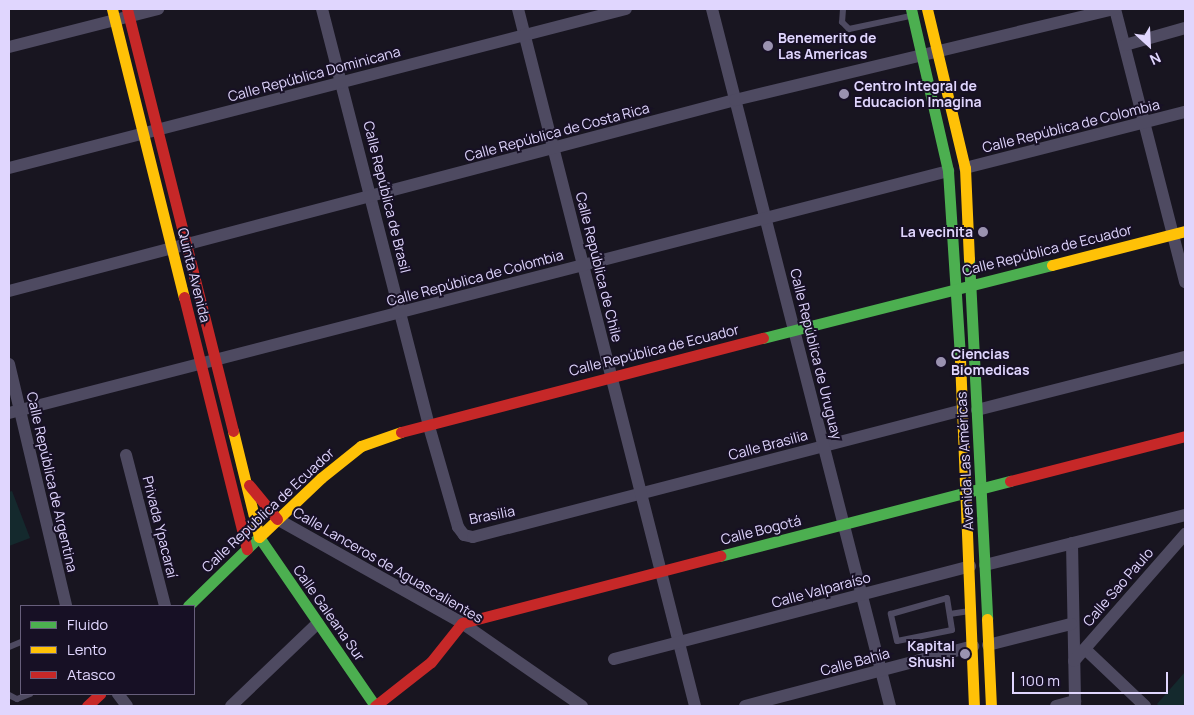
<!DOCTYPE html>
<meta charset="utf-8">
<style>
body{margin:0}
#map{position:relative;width:1194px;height:715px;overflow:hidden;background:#181520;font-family:Manrope,sans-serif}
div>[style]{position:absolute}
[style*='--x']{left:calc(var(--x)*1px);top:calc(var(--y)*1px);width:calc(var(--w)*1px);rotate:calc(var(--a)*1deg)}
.green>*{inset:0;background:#14292d}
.lane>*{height:6px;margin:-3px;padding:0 3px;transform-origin:3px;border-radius:3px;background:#4e4a61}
.street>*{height:12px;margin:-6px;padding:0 6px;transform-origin:6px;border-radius:6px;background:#4e4a61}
.fast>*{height:11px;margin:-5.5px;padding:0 5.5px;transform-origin:5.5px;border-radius:5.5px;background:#4caf50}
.slow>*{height:11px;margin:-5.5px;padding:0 5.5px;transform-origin:5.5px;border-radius:5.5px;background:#ffc107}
.jam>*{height:11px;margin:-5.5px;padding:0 5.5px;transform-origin:5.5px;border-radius:5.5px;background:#c62828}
.dots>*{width:14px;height:14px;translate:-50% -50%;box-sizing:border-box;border:2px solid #171025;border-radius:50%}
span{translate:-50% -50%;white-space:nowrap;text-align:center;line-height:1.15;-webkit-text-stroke:4px #171025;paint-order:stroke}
.poi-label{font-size:14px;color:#e0d6fe;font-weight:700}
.left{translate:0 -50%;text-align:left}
.right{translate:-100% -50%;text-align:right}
.street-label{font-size:14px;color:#e0d6fe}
.frame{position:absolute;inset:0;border:10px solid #e0d6fe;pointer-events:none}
.legend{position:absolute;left:20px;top:605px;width:175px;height:90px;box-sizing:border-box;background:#171025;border:1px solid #675f7c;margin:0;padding:6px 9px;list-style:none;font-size:15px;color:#e0d6fe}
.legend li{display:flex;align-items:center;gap:10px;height:25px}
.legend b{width:25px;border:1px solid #675f7c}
.north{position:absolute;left:1124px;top:20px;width:50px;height:50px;-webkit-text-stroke:4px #171025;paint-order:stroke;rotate:155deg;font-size:14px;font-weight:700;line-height:20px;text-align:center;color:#e0d6fe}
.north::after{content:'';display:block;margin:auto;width:18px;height:22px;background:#e0d6fe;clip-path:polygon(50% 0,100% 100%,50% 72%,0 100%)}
.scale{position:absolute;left:1012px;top:672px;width:156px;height:22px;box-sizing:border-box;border:2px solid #e0d6fe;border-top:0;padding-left:6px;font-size:15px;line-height:18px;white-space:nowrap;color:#e0d6fe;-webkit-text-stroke:4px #171025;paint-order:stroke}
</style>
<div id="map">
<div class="green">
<div style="clip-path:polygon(12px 491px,30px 538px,9px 546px,9px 492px)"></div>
<div style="clip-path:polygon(1185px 672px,1185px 703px,1182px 706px,1159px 706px,1157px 704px)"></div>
</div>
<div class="lane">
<div style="--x:843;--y:9;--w:13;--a:94"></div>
<div style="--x:842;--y:22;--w:10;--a:45"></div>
<div style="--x:849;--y:29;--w:62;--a:-12"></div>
<div style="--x:947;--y:598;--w:32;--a:81"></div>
<div style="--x:952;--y:630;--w:56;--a:168.7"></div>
<div style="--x:897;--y:641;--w:28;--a:-103"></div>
<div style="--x:891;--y:614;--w:58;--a:-15.9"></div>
<div style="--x:950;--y:614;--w:18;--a:-9"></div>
<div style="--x:9;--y:647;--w:13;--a:-23"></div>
<div style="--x:9;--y:695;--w:9;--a:27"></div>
<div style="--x:17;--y:699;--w:14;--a:-21"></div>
</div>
<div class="street">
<div style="--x:322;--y:9;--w:427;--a:75.6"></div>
<div style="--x:428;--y:423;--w:108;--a:73.9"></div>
<div style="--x:458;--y:527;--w:10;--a:53"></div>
<div style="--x:464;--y:535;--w:9;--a:13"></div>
<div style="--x:473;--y:537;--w:506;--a:-14.53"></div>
<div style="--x:518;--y:9;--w:719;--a:75.75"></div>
<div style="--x:712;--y:9;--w:719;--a:75.67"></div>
<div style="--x:1115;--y:9;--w:282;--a:75.6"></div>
<div style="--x:1125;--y:45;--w:62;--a:-15.8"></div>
<div style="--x:9;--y:47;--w:154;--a:-14.3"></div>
<div style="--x:9;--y:168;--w:637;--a:-14.45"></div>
<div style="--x:965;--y:168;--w:227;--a:-14.3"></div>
<div style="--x:9;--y:291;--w:751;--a:-14.74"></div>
<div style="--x:735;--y:100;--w:391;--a:-13.5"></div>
<div style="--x:9;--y:364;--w:249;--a:76.7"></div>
<div style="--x:977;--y:410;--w:215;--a:-14.3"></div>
<div style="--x:9;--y:413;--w:970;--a:-14.45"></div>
<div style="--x:126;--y:455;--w:156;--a:75.5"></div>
<div style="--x:277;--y:519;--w:212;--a:29.3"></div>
<div style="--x:462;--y:623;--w:146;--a:34.7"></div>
<div style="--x:1072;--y:543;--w:163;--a:88.9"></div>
<div style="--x:985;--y:565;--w:206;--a:-14"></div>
<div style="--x:988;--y:645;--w:86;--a:-14.2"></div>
<div style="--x:1085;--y:649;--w:83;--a:43.5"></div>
<div style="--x:614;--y:659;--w:368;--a:-14.6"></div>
<div style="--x:1074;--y:661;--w:169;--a:-48.8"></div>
<div style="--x:118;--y:694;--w:15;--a:53"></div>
<div style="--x:231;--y:706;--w:120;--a:-43.7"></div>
<div style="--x:745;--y:706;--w:236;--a:-14.7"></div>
<div style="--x:1056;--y:706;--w:20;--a:-15"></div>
</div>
<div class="fast">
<div style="--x:911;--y:9;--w:166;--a:77.1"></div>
<div style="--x:948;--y:171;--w:188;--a:86.3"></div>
<div style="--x:969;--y:259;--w:360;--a:87.1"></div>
<div style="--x:763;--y:338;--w:298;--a:-14.2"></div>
<div style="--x:720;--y:556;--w:300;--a:-14.5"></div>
<div style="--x:188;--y:606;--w:99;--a:-44.2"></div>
<div style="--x:259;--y:537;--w:205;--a:55.5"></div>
</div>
<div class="slow">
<div style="--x:112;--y:9;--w:297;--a:76"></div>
<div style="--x:927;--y:9;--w:163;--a:76.6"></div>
<div style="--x:965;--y:168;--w:91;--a:87.5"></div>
<div style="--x:1052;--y:265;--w:137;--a:-14.3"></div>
<div style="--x:960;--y:359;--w:347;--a:87.7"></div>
<div style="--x:233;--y:431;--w:109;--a:76.2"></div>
<div style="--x:259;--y:537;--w:86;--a:-43.6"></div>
<div style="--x:321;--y:478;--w:51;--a:-38.7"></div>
<div style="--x:361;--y:446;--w:42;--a:-19.3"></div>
<div style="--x:987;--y:619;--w:87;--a:87.4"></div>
</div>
<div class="jam">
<div style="--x:127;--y:9;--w:435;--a:75.9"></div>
<div style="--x:184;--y:297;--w:260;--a:76"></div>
<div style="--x:401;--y:432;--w:374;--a:-14.6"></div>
<div style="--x:1010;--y:481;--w:181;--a:-14.4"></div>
<div style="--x:249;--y:485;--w:44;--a:50.5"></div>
<div style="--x:87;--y:706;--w:18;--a:-43"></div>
<div style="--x:375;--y:706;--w:71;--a:-38.2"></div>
<div style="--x:431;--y:662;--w:50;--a:-51.5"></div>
<div style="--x:462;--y:623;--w:267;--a:-14.6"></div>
</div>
<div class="dots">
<div style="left:768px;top:46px;background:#9a92b0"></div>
<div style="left:844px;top:94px;background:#9a92b0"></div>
<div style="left:983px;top:232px;background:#9a92b0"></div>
<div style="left:941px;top:362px;background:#9a92b0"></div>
<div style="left:965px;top:654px;background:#9a92b0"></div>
</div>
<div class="poi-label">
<span class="left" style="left:778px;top:46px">Benemerito de<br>Las Americas</span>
<span class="left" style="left:854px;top:94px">Centro Integral de<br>Educacion Imagina</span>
<span class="right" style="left:973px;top:232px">La vecinita</span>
<span class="left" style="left:951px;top:362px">Ciencias<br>Biomedicas</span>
<span class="right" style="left:955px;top:654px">Kapital<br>Shushi</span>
</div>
<div class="street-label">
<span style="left:314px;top:74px;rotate:-15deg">Calle República Dominicana</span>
<span style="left:1071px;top:126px;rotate:-14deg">Calle República de Colombia</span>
<span style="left:557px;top:132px;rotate:-15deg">Calle República de Costa Rica</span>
<span style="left:387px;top:197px;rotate:76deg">Calle República de Brasil</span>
<span style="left:1047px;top:250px;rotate:-14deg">Calle República de Ecuador</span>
<span style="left:599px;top:267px;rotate:76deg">Calle República de Chile</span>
<span style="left:194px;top:275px;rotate:76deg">Quinta Avenida</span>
<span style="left:475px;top:278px;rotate:-15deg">Calle República de Colombia</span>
<span style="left:654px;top:350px;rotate:-14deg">Calle República de Ecuador</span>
<span style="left:816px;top:354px;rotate:76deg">Calle República de Uruguay</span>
<span style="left:768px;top:445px;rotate:-15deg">Calle Brasilia</span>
<span style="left:965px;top:461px;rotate:-93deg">Avenida Las Américas</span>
<span style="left:52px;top:482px;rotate:77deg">Calle República de Argentina</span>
<span style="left:268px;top:510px;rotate:-43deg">Calle República de Ecuador</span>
<span style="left:492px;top:515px;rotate:-11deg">Brasilia</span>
<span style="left:160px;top:527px;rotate:76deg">Privada Ypacaraí</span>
<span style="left:761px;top:530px;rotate:-14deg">Calle Bogotá</span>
<span style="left:388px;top:565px;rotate:30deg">Calle Lanceros de Aguascalientes</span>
<span style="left:1118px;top:587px;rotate:-49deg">Calle Sao Paulo</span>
<span style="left:821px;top:590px;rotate:-15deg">Calle Valparaíso</span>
<span style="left:329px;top:613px;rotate:55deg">Calle Galeana Sur</span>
<span style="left:855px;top:662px;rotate:-15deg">Calle Bahía</span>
</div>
<div class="frame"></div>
<ul class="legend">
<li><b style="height:6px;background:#4caf50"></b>Fluido</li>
<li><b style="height:6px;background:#ffc107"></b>Lento</li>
<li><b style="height:6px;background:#c62828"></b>Atasco</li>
</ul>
<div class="north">N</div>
<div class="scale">100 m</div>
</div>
